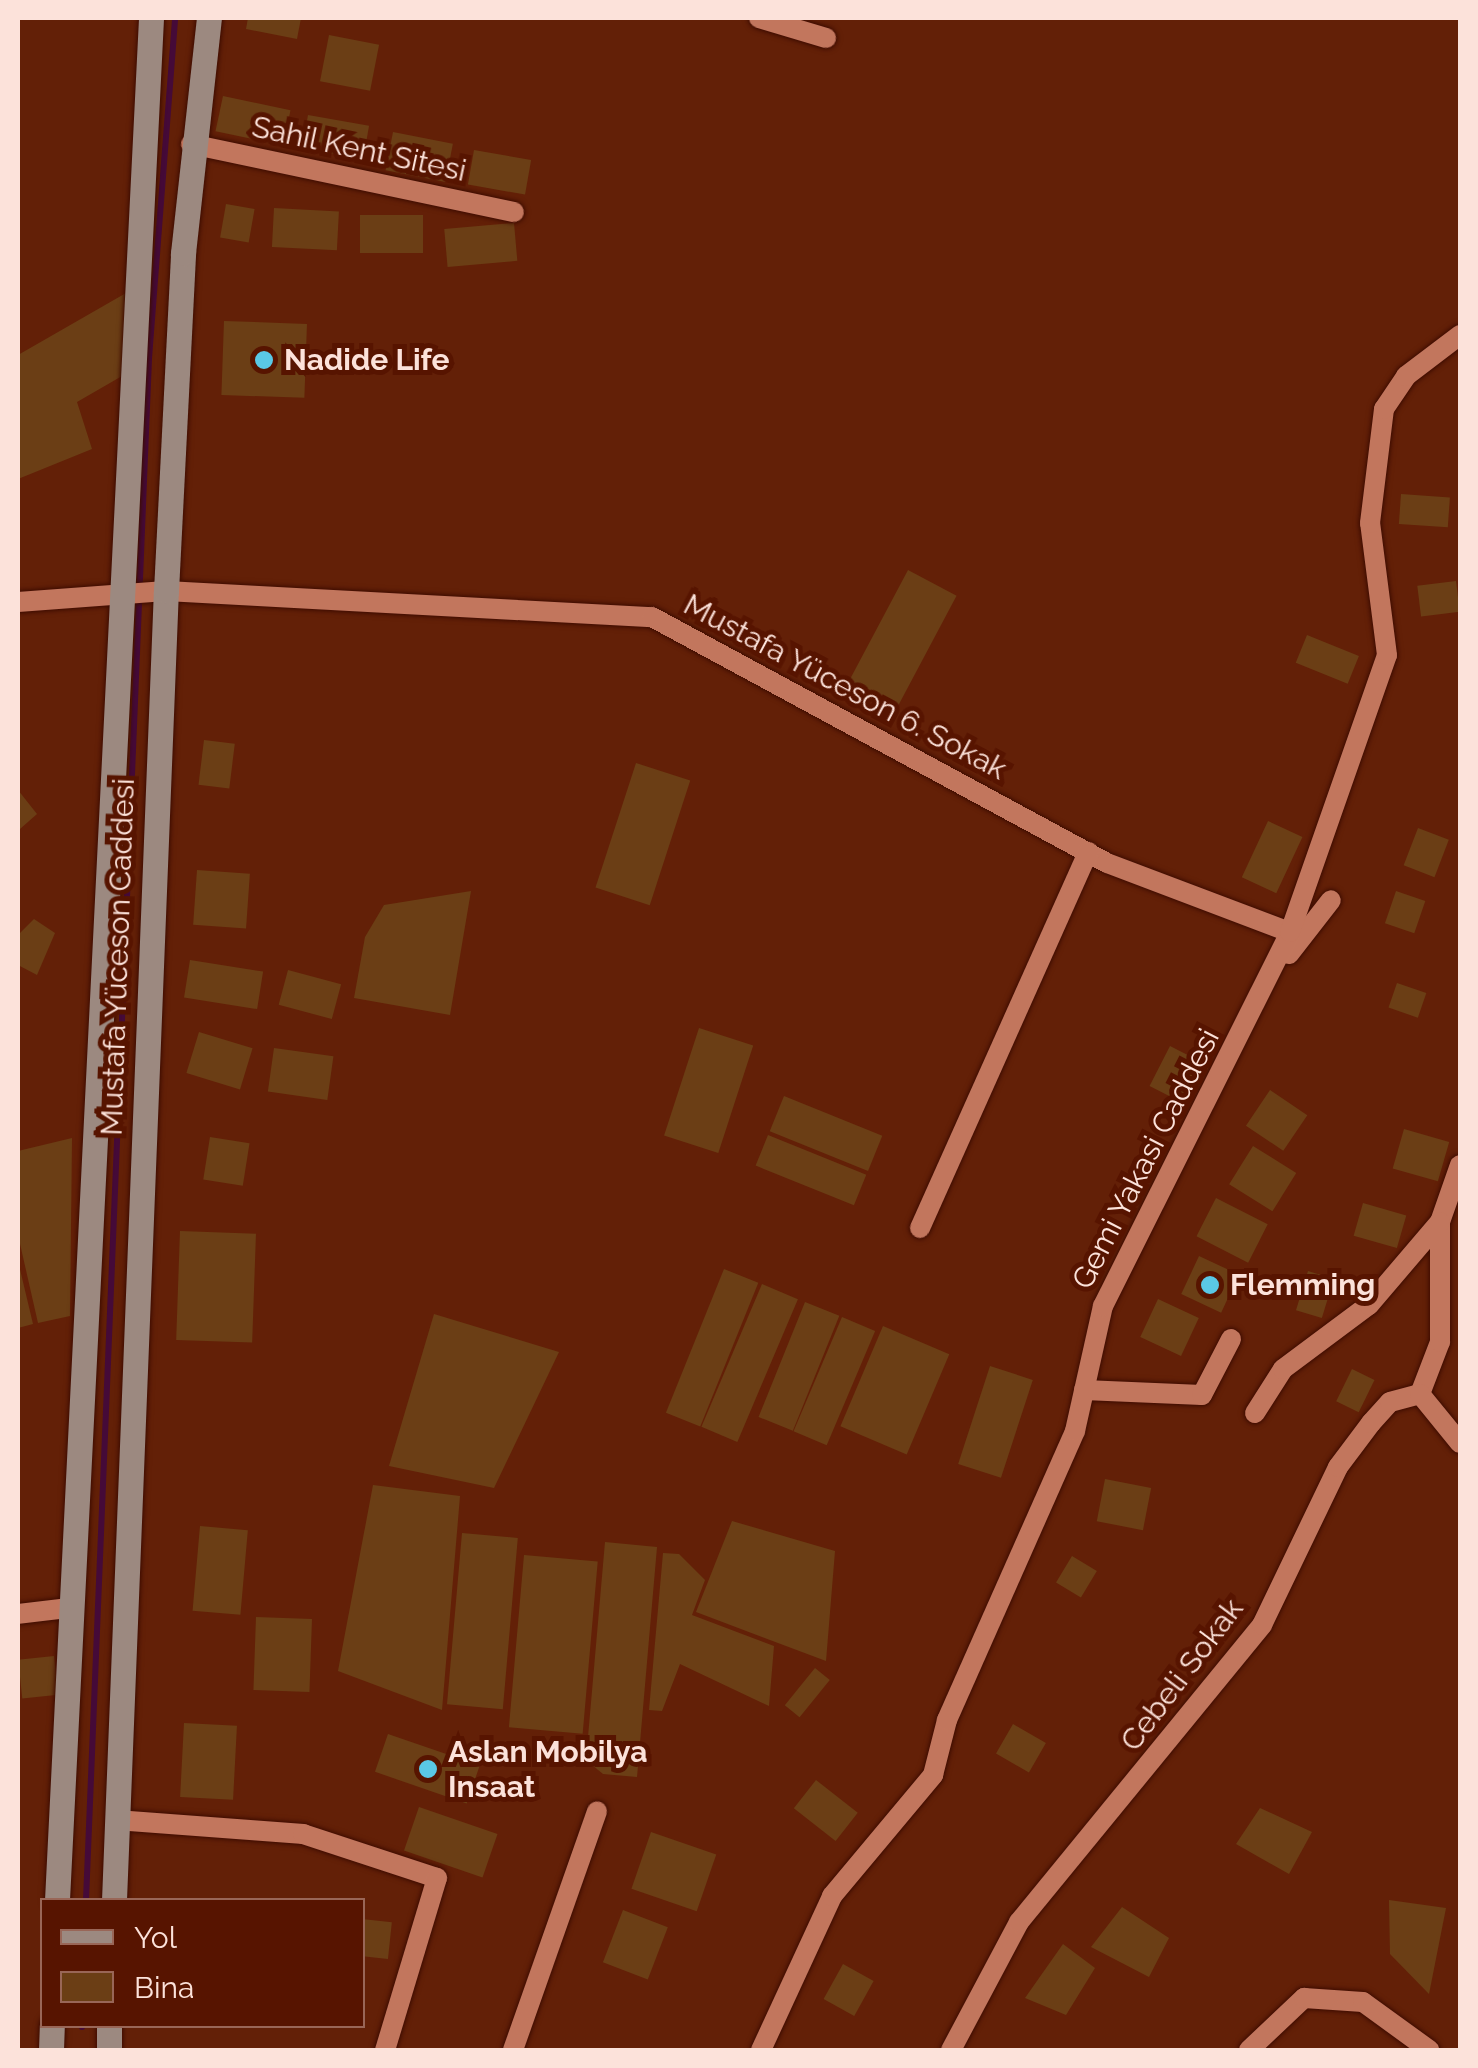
<!DOCTYPE html>
<meta charset="utf-8">
<style>
body{margin:0}
#map{position:relative;width:1478px;height:2068px;overflow:hidden;background:#632007;font-family:Raleway,sans-serif}
div>[style]{position:absolute}
[style*='--x']{left:calc(var(--x)*1px);top:calc(var(--y)*1px);width:calc(var(--w)*1px);rotate:calc(var(--a)*1deg)}
.stream>*{height:6px;margin:-3px;padding:0 3px;transform-origin:3px;border-radius:3px;background:#450a38}
.building>*{inset:0;background:#6b3e15;transform-origin:0 0}
.roads{filter:drop-shadow(0 0 2px #3e0c00) drop-shadow(0 0 2px #3e0c00)}
.street>*{height:20px;margin:-10px;padding:0 10px;transform-origin:10px;border-radius:10px;background:#c2765d}
.secondary>*{height:25px;margin:-12.5px;padding:0 12.5px;transform-origin:12.5px;border-radius:12.5px;background:#9c8980}
.dots>*{width:28px;height:28px;translate:-50% -50%;box-sizing:border-box;border:5px solid #571400;border-radius:50%}
span{translate:-50% -50%;white-space:nowrap;text-align:center;line-height:1.15;-webkit-text-stroke:10px #571400;paint-order:stroke}
.street-label{font-size:30px;color:#fce2da}
.poi-label{font-size:30px;color:#fce2da;font-weight:700}
.left{translate:0 -50%;text-align:left}
.frame{position:absolute;inset:0;border:20px solid #fce2da;pointer-events:none}
.legend{position:absolute;left:40px;top:1898px;width:325px;height:130px;box-sizing:border-box;background:#571400;border:2px solid #996657;margin:0;padding:12px 18px;list-style:none;font-size:30px;color:#fce2da}
.legend li{display:flex;align-items:center;gap:20px;height:50px}
.legend b{width:50px;border:2px solid #996657}
</style>
<div id="map">
<div class="stream">
<div style="--x:86;--y:1900;--w:1543;--a:-87.66"></div>
<div style="--x:149;--y:358;--w:341;--a:-85.6"></div>
<div style="--x:82;--y:2027;--w:1;--a:-90"></div>
</div>
<div class="building">
<div style="clip-path:polygon(248px 18px,301px 18px,297px 39px,246px 29px)"></div>
<div style="left:329px;top:35px;width:51px;height:47px;rotate:11deg"></div>
<div style="left:223px;top:96px;width:69px;height:36px;rotate:12deg"></div>
<div style="left:308px;top:115px;width:62px;height:34px;rotate:10deg"></div>
<div style="left:393px;top:132px;width:61px;height:39px;rotate:11deg"></div>
<div style="left:474px;top:150px;width:58px;height:35px;rotate:10deg"></div>
<div style="left:226px;top:204px;width:29px;height:34px;rotate:10deg"></div>
<div style="left:274px;top:208px;width:65px;height:39px;rotate:3deg"></div>
<div style="left:360px;top:215px;width:63px;height:38px"></div>
<div style="left:514px;top:223px;width:38px;height:70px;rotate:85deg"></div>
<div style="clip-path:polygon(126px 293px,129px 372px,77px 402px,92px 449px,18px 479px,18px 355px)"></div>
<div style="left:224px;top:321px;width:83px;height:74px;rotate:2deg"></div>
<div style="left:1401px;top:494px;width:49px;height:30px;rotate:4deg"></div>
<div style="left:908px;top:570px;width:55px;height:127px;rotate:28deg"></div>
<div style="left:1456px;top:581px;width:31px;height:39px;rotate:83deg"></div>
<div style="left:1307px;top:635px;width:56px;height:30px;rotate:22deg"></div>
<div style="left:204px;top:740px;width:31px;height:45px;rotate:7deg"></div>
<div style="left:636px;top:763px;width:57px;height:131px;rotate:18deg"></div>
<div style="clip-path:polygon(18px 790px,37px 814px,20px 829px,18px 826px)"></div>
<div style="left:1268px;top:821px;width:38px;height:62px;rotate:25deg"></div>
<div style="left:1418px;top:828px;width:33px;height:40px;rotate:21deg"></div>
<div style="left:197px;top:870px;width:53px;height:55px;rotate:4deg"></div>
<div style="clip-path:polygon(471px 891px,450px 1015px,354px 998px,365px 937px,384px 905px)"></div>
<div style="left:1396px;top:891px;width:31px;height:34px;rotate:19deg"></div>
<div style="clip-path:polygon(34px 919px,55px 933px,37px 975px,18px 965px,18px 935px)"></div>
<div style="left:190px;top:960px;width:74px;height:38px;rotate:9deg"></div>
<div style="left:288px;top:970px;width:55px;height:36px;rotate:15deg"></div>
<div style="left:1397px;top:983px;width:31px;height:26px;rotate:19deg"></div>
<div style="left:699px;top:1028px;width:57px;height:113px;rotate:18deg"></div>
<div style="left:199px;top:1032px;width:56px;height:43px;rotate:17deg"></div>
<div style="left:1170px;top:1046px;width:44px;height:45px;rotate:27deg"></div>
<div style="left:274px;top:1048px;width:60px;height:44px;rotate:8deg"></div>
<div style="left:1270px;top:1090px;width:45px;height:43px;rotate:34deg"></div>
<div style="left:784px;top:1096px;width:106px;height:38px;rotate:22deg"></div>
<div style="left:1404px;top:1129px;width:47px;height:41px;rotate:16deg"></div>
<div style="left:768px;top:1135px;width:106px;height:33px;rotate:22deg"></div>
<div style="left:210px;top:1137px;width:40px;height:43px;rotate:9deg"></div>
<div style="clip-path:polygon(72px 1138px,70px 1316px,38px 1323px,18px 1235px,18px 1151px)"></div>
<div style="left:1253px;top:1146px;width:51px;height:45px;rotate:32deg"></div>
<div style="left:1216px;top:1198px;width:58px;height:43px;rotate:27deg"></div>
<div style="left:1363px;top:1203px;width:45px;height:34px;rotate:16deg"></div>
<div style="left:180px;top:1231px;width:76px;height:109px;rotate:2deg"></div>
<div style="left:1199px;top:1256px;width:44px;height:42px;rotate:25deg"></div>
<div style="clip-path:polygon(18px 1261px,33px 1324px,18px 1328px)"></div>
<div style="left:724px;top:1269px;width:37px;height:155px;rotate:22deg"></div>
<div style="left:1308px;top:1271px;width:27px;height:41px;rotate:17deg"></div>
<div style="left:762px;top:1284px;width:39px;height:155px;rotate:23deg"></div>
<div style="left:1158px;top:1299px;width:45px;height:42px;rotate:25deg"></div>
<div style="left:805px;top:1302px;width:37px;height:124px;rotate:22deg"></div>
<div style="clip-path:polygon(434px 1314px,559px 1352px,494px 1488px,389px 1466px)"></div>
<div style="left:842px;top:1317px;width:36px;height:124px;rotate:23deg"></div>
<div style="left:883px;top:1326px;width:72px;height:109px;rotate:23deg"></div>
<div style="left:990px;top:1366px;width:45px;height:103px;rotate:18deg"></div>
<div style="left:1352px;top:1369px;width:25px;height:36px;rotate:26deg"></div>
<div style="left:1105px;top:1479px;width:47px;height:43px;rotate:11deg"></div>
<div style="clip-path:polygon(373px 1485px,460px 1496px,442px 1710px,338px 1671px)"></div>
<div style="clip-path:polygon(732px 1521px,835px 1551px,826px 1661px,696px 1612px)"></div>
<div style="left:200px;top:1526px;width:48px;height:85px;rotate:5deg"></div>
<div style="left:462px;top:1533px;width:56px;height:172px;rotate:5deg"></div>
<div style="clip-path:polygon(605px 1542px,657px 1547px,637px 1777px,603px 1774px,586px 1760px)"></div>
<div style="clip-path:polygon(663px 1553px,679px 1554px,705px 1580px,692px 1615px,774px 1646px,769px 1706px,680px 1664px,662px 1711px,649px 1710px)"></div>
<div style="left:524px;top:1555px;width:74px;height:173px;rotate:5deg"></div>
<div style="left:1072px;top:1556px;width:29px;height:31px;rotate:31deg"></div>
<div style="left:256px;top:1617px;width:56px;height:73px;rotate:2deg"></div>
<div style="left:54px;top:1656px;width:39px;height:36px;rotate:84deg"></div>
<div style="left:815px;top:1668px;width:19px;height:48px;rotate:39deg"></div>
<div style="left:184px;top:1723px;width:53px;height:74px;rotate:3deg"></div>
<div style="left:1013px;top:1724px;width:38px;height:34px;rotate:30deg"></div>
<div style="left:388px;top:1734px;width:97px;height:40px;rotate:19deg"></div>
<div style="left:816px;top:1780px;width:53px;height:36px;rotate:38deg"></div>
<div style="left:419px;top:1807px;width:83px;height:46px;rotate:19deg"></div>
<div style="clip-path:polygon(1260px 1808px,1312px 1832px,1289px 1874px,1236px 1844px)"></div>
<div style="left:651px;top:1832px;width:69px;height:60px;rotate:19deg"></div>
<div style="clip-path:polygon(1389px 1900px,1446px 1908px,1429px 1994px,1390px 1954px)"></div>
<div style="clip-path:polygon(1122px 1907px,1169px 1938px,1149px 1977px,1091px 1947px)"></div>
<div style="left:623px;top:1910px;width:48px;height:56px;rotate:21deg"></div>
<div style="left:362px;top:1919px;width:30px;height:37px;rotate:6deg"></div>
<div style="clip-path:polygon(1063px 1944px,1095px 1968px,1066px 2015px,1025px 1998px)"></div>
<div style="left:843px;top:1964px;width:35px;height:40px;rotate:29deg"></div>
</div>
<div class="roads">
<div class="street">
<div style="--x:759;--y:18;--w:70;--a:16.6"></div>
<div style="--x:191;--y:144;--w:330;--a:11.9"></div>
<div style="--x:18;--y:602;--w:148;--a:-4.3"></div>
<div style="--x:166;--y:591;--w:487;--a:3.1"></div>
<div style="--x:652;--y:617;--w:517;--a:28.4"></div>
<div style="--x:1107;--y:863;--w:196;--a:20.7"></div>
<div style="--x:1289;--y:954;--w:68;--a:-52.1"></div>
<div style="--x:920;--y:1228;--w:412;--a:-65.9"></div>
<div style="--x:1084;--y:1390;--w:118;--a:2.4"></div>
<div style="--x:1202;--y:1395;--w:63;--a:-62.6"></div>
<div style="--x:1420;--y:1394;--w:56;--a:-69"></div>
<div style="--x:1440;--y:1342;--w:120;--a:-90"></div>
<div style="--x:1440;--y:1222;--w:60;--a:-70.7"></div>
<div style="--x:1255;--y:1413;--w:52;--a:-57.5"></div>
<div style="--x:1283;--y:1369;--w:107;--a:-36.7"></div>
<div style="--x:1369;--y:1305;--w:109;--a:-49.5"></div>
<div style="--x:18;--y:1614;--w:50;--a:-6.8"></div>
<div style="--x:116;--y:1820;--w:188;--a:4.3"></div>
<div style="--x:303;--y:1834;--w:141;--a:18.2"></div>
<div style="--x:437;--y:1878;--w:180;--a:106.8"></div>
<div style="--x:513;--y:2050;--w:253;--a:-70.6"></div>
<div style="--x:761;--y:2050;--w:170;--a:-65.2"></div>
<div style="--x:832;--y:1896;--w:158;--a:-50.1"></div>
<div style="--x:933;--y:1775;--w:57;--a:-75.7"></div>
<div style="--x:947;--y:1720;--w:316;--a:-66.1"></div>
<div style="--x:1075;--y:1431;--w:128;--a:-77.4"></div>
<div style="--x:1103;--y:1306;--w:418;--a:-63.4"></div>
<div style="--x:1290;--y:932;--w:293;--a:-70.7"></div>
<div style="--x:1387;--y:655;--w:133;--a:-97.3"></div>
<div style="--x:1370;--y:523;--w:115;--a:-83"></div>
<div style="--x:1384;--y:409;--w:40;--a:-56"></div>
<div style="--x:1406;--y:376;--w:68;--a:-37.2"></div>
<div style="--x:951;--y:2050;--w:145;--a:-62"></div>
<div style="--x:1019;--y:1922;--w:384;--a:-50.7"></div>
<div style="--x:1262;--y:1625;--w:175;--a:-64.3"></div>
<div style="--x:1338;--y:1467;--w:55;--a:-53.1"></div>
<div style="--x:1371;--y:1423;--w:28;--a:-48"></div>
<div style="--x:1390;--y:1402;--w:31;--a:-15"></div>
<div style="--x:1420;--y:1394;--w:63;--a:50.8"></div>
<div style="--x:1249;--y:2050;--w:76;--a:-43.4"></div>
<div style="--x:1304;--y:1998;--w:59;--a:3.9"></div>
<div style="--x:1363;--y:2002;--w:82;--a:36"></div>
</div>
<div class="secondary">
<div style="--x:57;--y:1900;--w:1884;--a:-87.14"></div>
<div style="--x:114;--y:1900;--w:1310;--a:-87.73"></div>
<div style="--x:166;--y:591;--w:338;--a:-87.1"></div>
<div style="--x:183;--y:253;--w:236;--a:-83.7"></div>
<div style="--x:51;--y:2050;--w:24;--a:-88"></div>
<div style="--x:109;--y:2050;--w:24;--a:-90"></div>
</div>
</div>
<div class="dots">
<div style="left:264px;top:360px;background:#5ac8e6"></div>
<div style="left:1210px;top:1285px;background:#5ac8e6"></div>
<div style="left:428px;top:1769px;background:#5ac8e6"></div>
</div>
<div class="street-label">
<span style="left:359px;top:149px;rotate:12deg">Sahil Kent Sitesi</span>
<span style="left:845px;top:687px;rotate:28deg">Mustafa Yüceson 6. Sokak</span>
<span style="left:118px;top:957px;rotate:-88deg">Mustafa Yüceson Caddesi</span>
<span style="left:1146px;top:1159px;rotate:-63deg">Gemi Yakasi Caddesi</span>
<span style="left:1182px;top:1675px;rotate:-53deg">Cebeli Sokak</span>
</div>
<div class="poi-label">
<span class="left" style="left:284px;top:360px">Nadide Life</span>
<span class="left" style="left:1230px;top:1285px">Flemming</span>
<span class="left" style="left:448px;top:1769px">Aslan Mobilya<br>Insaat</span>
</div>
<div class="frame"></div>
<ul class="legend">
<li><b style="height:12px;background:#9c8980"></b>Yol</li>
<li><b style="height:28px;background:#6b3e15"></b>Bina</li>
</ul>
</div>
